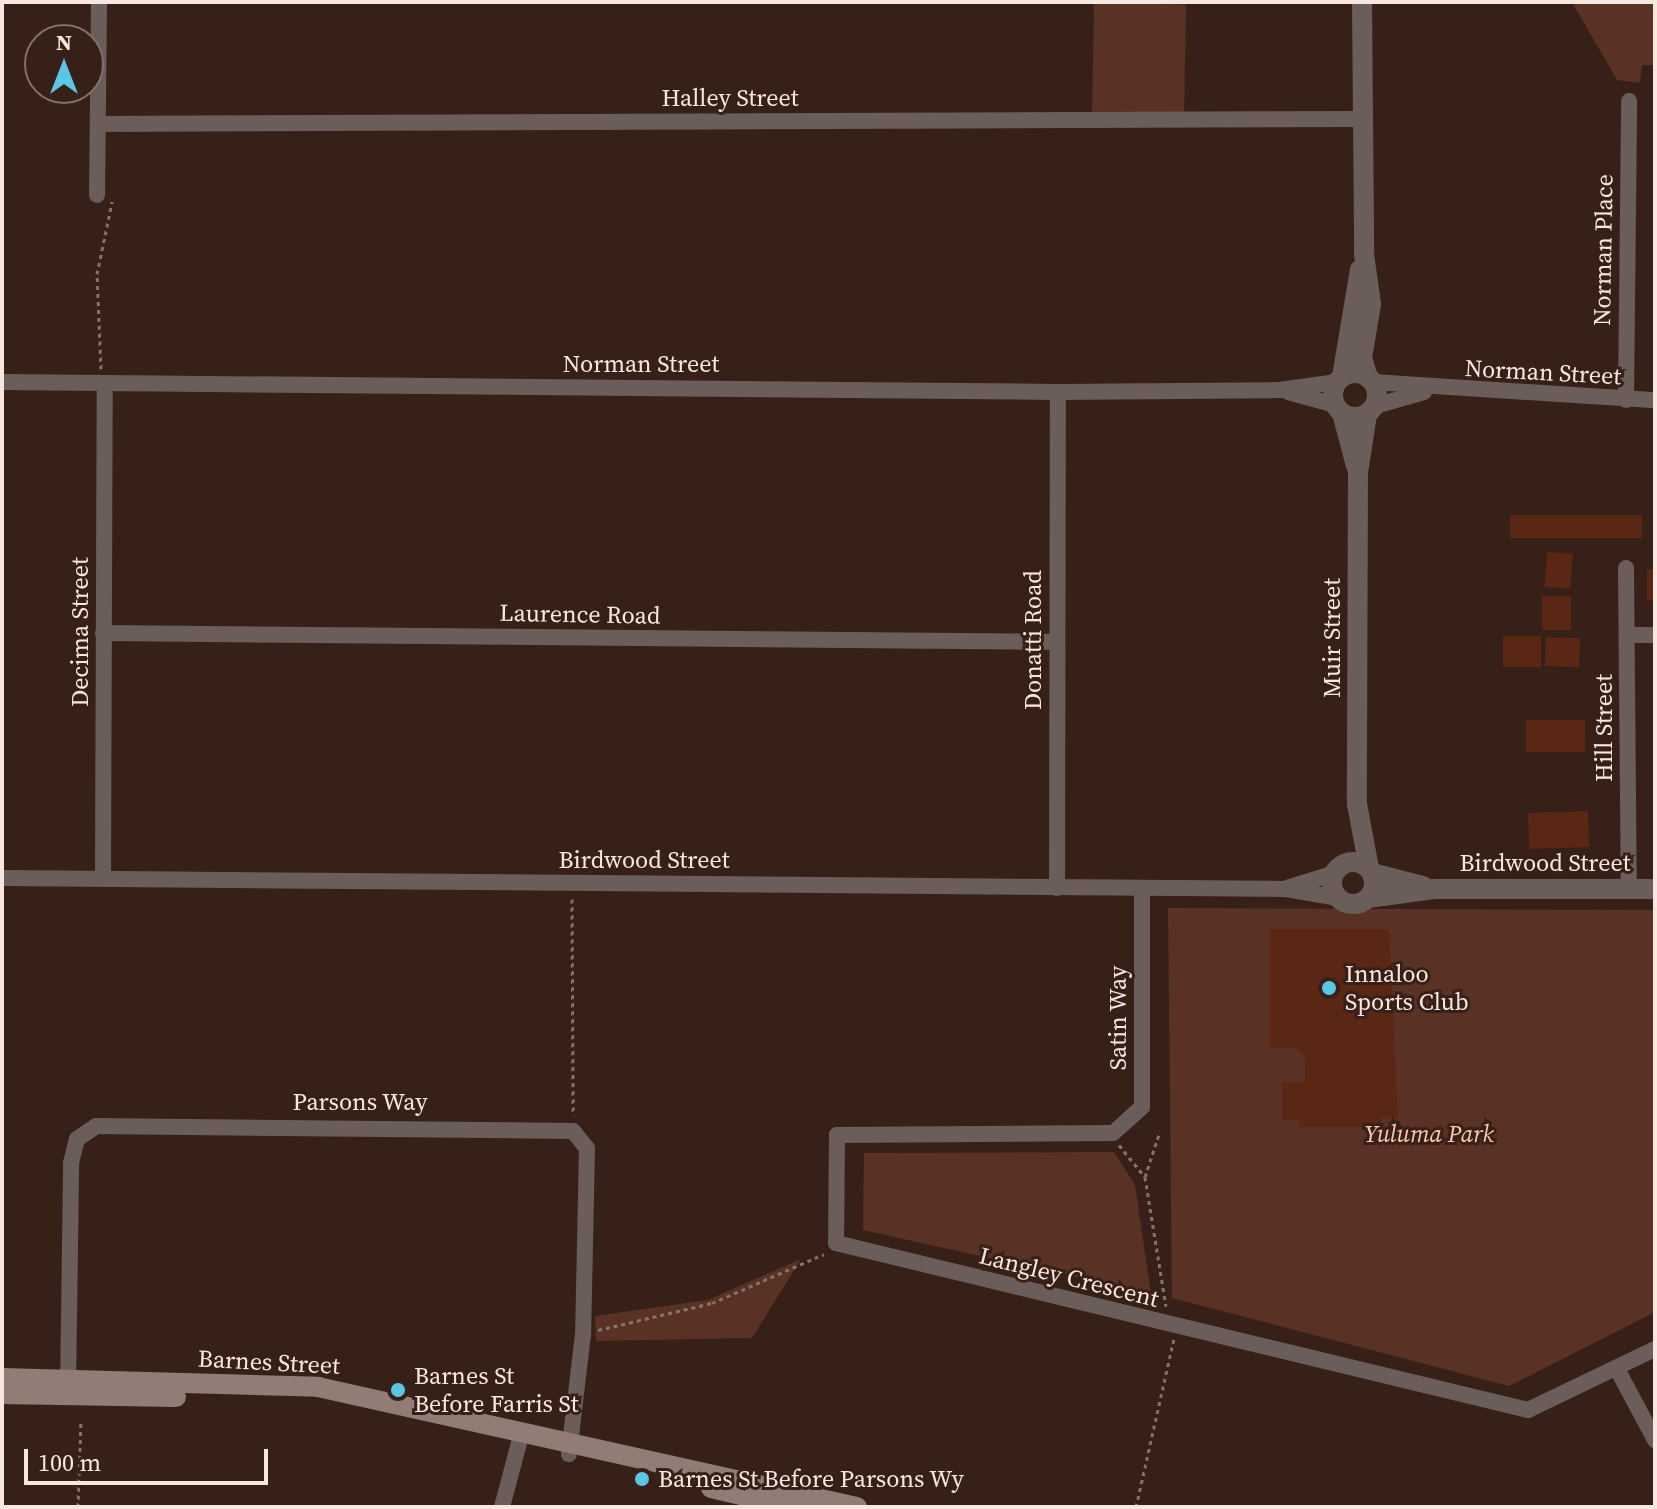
<!DOCTYPE html>
<style>
body{margin:0}
#map{position:relative;width:1657px;height:1509px;overflow:hidden;background:#372017;font-family:"Source Serif 4",serif}
div>[style]{position:absolute}
[style*='--x']{left:calc(var(--x)*1px);top:calc(var(--y)*1px);width:calc(var(--w)*1px);rotate:calc(var(--a)*1deg)}
.green>*{inset:0;background:#5a3225;transform-origin:0 0}
.building>*{inset:0;background:#5a2714;transform-origin:0 0}
.path>*{height:3px;margin-top:-1.5px;transform-origin:0;background:repeating-linear-gradient(90deg,#87726a 0 4px,transparent 0 8px)}
.minor>*{height:16px;margin:-8px;padding:0 8px;transform-origin:8px;border-radius:8px;background:#6b5e5a}
.tertiary>*{height:20px;margin:-10px;padding:0 10px;transform-origin:10px;border-radius:10px;background:#6b5e5a}
.tertiary>.ring{margin:-10px;padding:0;box-sizing:content-box;background:none;border:20px solid #6b5e5a;border-radius:50%}
.secondary>*{height:20px;margin:-10px;padding:0 10px;transform-origin:10px;border-radius:10px;background:#917d76}
.dots>*{width:22px;height:22px;translate:-50% -50%;box-sizing:border-box;border:4px solid #372017;border-radius:50%}
span{translate:-50% -50%;white-space:nowrap;text-align:center;line-height:1.15;-webkit-text-stroke:6px #372017;paint-order:stroke}
.street-label{font-size:24px;color:#f8e7e1}
.poi-label{font-size:24px;color:#f8e7e1}
.left{translate:0 -50%;text-align:left}
.park-label{font-size:24px;color:#fcc7b4;font-style:italic}
.frame{position:absolute;inset:0;border:4px solid #f8e7e1;pointer-events:none}
.north{position:absolute;left:24px;top:24px;width:80px;height:80px;box-sizing:border-box;background:#372017;border:2px solid #847068;border-radius:50%;rotate:0deg;font-size:22px;font-weight:700;line-height:32px;text-align:center;color:#f8e7e1}
.north::after{content:'';display:block;margin:auto;width:28px;height:36px;background:#5bc7e7;clip-path:polygon(50% 0,100% 100%,50% 72%,0 100%)}
.scale{position:absolute;left:24px;top:1449px;width:244px;height:36px;box-sizing:border-box;border:4px solid #f8e7e1;border-top:0;padding-left:10px;font-size:24px;line-height:28px;white-space:nowrap;color:#f8e7e1;-webkit-text-stroke:6px #372017;paint-order:stroke}
</style>
<div id="map">
<div class="green">
<div style="clip-path:polygon(1572px 2px,1655px 2px,1655px 65px,1642px 65px,1640px 83px,1617px 80px)"></div>
<div style="left:1094px;top:3px;width:92px;height:109px;rotate:1deg"></div>
<div style="clip-path:polygon(1168px 908px,1655px 910px,1655px 1312px,1509px 1386px,1172px 1298px)"></div>
<div style="clip-path:polygon(1114px 1152px,1135px 1185px,1151px 1294px,863px 1230px,864px 1153px)"></div>
<div style="clip-path:polygon(801px 1259px,752px 1338px,596px 1341px,595px 1316px,708px 1300px)"></div>
</div>
<div class="building">
<div style="left:1510px;top:515px;width:132px;height:23px"></div>
<div style="left:1547px;top:552px;width:26px;height:35px;rotate:4deg"></div>
<div style="left:1647px;top:569px;width:8px;height:31px"></div>
<div style="left:1542px;top:596px;width:29px;height:34px"></div>
<div style="left:1503px;top:636px;width:38px;height:31px"></div>
<div style="left:1546px;top:637px;width:34px;height:29px;rotate:2deg"></div>
<div style="left:1526px;top:720px;width:59px;height:32px"></div>
<div style="left:1588px;top:811px;width:36px;height:60px;rotate:88deg"></div>
<div style="clip-path:polygon(1269px 929px,1389px 929px,1398px 1117px,1381px 1117px,1381px 1127px,1299px 1127px,1299px 1120px,1282px 1120px,1282px 1082px,1305px 1082px,1305px 1057px,1296px 1048px,1269px 1048px)"></div>
</div>
<div class="path">
<div style="--x:101;--y:369;--w:95;--a:-92.4"></div>
<div style="--x:97;--y:274;--w:74;--a:-78.2"></div>
<div style="--x:572;--y:899;--w:216;--a:89.7"></div>
<div style="--x:1119;--y:1145;--w:41;--a:50.9"></div>
<div style="--x:1145;--y:1177;--w:131;--a:80.8"></div>
<div style="--x:1145;--y:1177;--w:48;--a:-71.9"></div>
<div style="--x:598;--y:1330;--w:117;--a:-13.3"></div>
<div style="--x:712;--y:1303;--w:122;--a:-23.6"></div>
<div style="--x:78;--y:1507;--w:86;--a:-88"></div>
<div style="--x:1136;--y:1507;--w:172;--a:-77.3"></div>
</div>
<div class="minor">
<div style="--x:98;--y:124;--w:1265;--a:-0.23"></div>
<div style="--x:97;--y:195;--w:193;--a:-89.4"></div>
<div style="--x:2;--y:382;--w:1056;--a:0.54"></div>
<div style="--x:1058;--y:392;--w:221;--a:-0.5"></div>
<div style="--x:1279;--y:390;--w:59;--a:-7.9"></div>
<div style="--x:1373;--y:382;--w:283;--a:3.7"></div>
<div style="--x:1288;--y:392;--w:49;--a:15.5"></div>
<div style="--x:1626;--y:400;--w:299;--a:-89.4"></div>
<div style="--x:1375;--y:406;--w:51;--a:-15.9"></div>
<div style="--x:1626;--y:568;--w:321;--a:89.5"></div>
<div style="--x:103;--y:633;--w:954;--a:0.54"></div>
<div style="--x:1628;--y:635;--w:27;--a:0"></div>
<div style="--x:2;--y:878;--w:1284;--a:0.49"></div>
<div style="--x:1286;--y:889;--w:53;--a:9.8"></div>
<div style="--x:103;--y:878;--w:492;--a:-89.8"></div>
<div style="--x:1057;--y:888;--w:496;--a:-89.9"></div>
<div style="--x:1287;--y:888;--w:50;--a:-17.4"></div>
<div style="--x:1142;--y:890;--w:217;--a:90"></div>
<div style="--x:1142;--y:1107;--w:39;--a:138"></div>
<div style="--x:1113;--y:1133;--w:276;--a:179.6"></div>
<div style="--x:837;--y:1135;--w:108;--a:90.5"></div>
<div style="--x:836;--y:1243;--w:712;--a:13.57"></div>
<div style="--x:1528;--y:1410;--w:141;--a:-25.7"></div>
<div style="--x:1617;--y:1369;--w:81;--a:61.8"></div>
<div style="--x:68;--y:1389;--w:226;--a:-89.2"></div>
<div style="--x:71;--y:1163;--w:25;--a:-76"></div>
<div style="--x:77;--y:1139;--w:23;--a:-34"></div>
<div style="--x:96;--y:1126;--w:477;--a:0.6"></div>
<div style="--x:573;--y:1131;--w:22;--a:51"></div>
<div style="--x:587;--y:1148;--w:186;--a:91.2"></div>
<div style="--x:583;--y:1334;--w:121;--a:96.7"></div>
<div style="--x:502;--y:1507;--w:78;--a:-75.1"></div>
</div>
<div class="tertiary">
<div style="--x:1362;--y:2;--w:252;--a:89.5"></div>
<div style="--x:1364;--y:254;--w:50;--a:82"></div>
<div style="--x:1371;--y:304;--w:55;--a:99.5"></div>
<div style="--x:1362;--y:358;--w:21;--a:73"></div>
<div class="ring" style="left:1333px;top:373px;width:24px;height:24px"></div>
<div style="--x:1342;--y:377;--w:109;--a:-80.5"></div>
<div style="--x:1342;--y:413;--w:55;--a:75.2"></div>
<div style="--x:1367;--y:414;--w:60;--a:98.7"></div>
<div style="--x:1358;--y:473;--w:331;--a:90.2"></div>
<div style="--x:1357;--y:804;--w:65;--a:79.4"></div>
<div class="ring" style="left:1332px;top:862px;width:22px;height:22px"></div>
<div style="--x:1372;--y:873;--w:53;--a:14.3"></div>
<div style="--x:1368;--y:898;--w:68;--a:-7.7"></div>
<div style="--x:1435;--y:889;--w:220;--a:0"></div>
</div>
<div class="secondary">
<div style="--x:2;--y:1378;--w:316;--a:1.6"></div>
<div style="--x:318;--y:1387;--w:552;--a:12.55"></div>
<div style="--x:2;--y:1394;--w:174;--a:1"></div>
<div style="--x:711;--y:1488;--w:83;--a:13.2"></div>
</div>
<div class="dots">
<div style="left:1329px;top:988px;background:#5bc7e7"></div>
<div style="left:398px;top:1390px;background:#5bc7e7"></div>
<div style="left:642px;top:1479px;background:#5bc7e7"></div>
</div>
<div class="street-label">
<span style="left:730px;top:98px">Halley Street</span>
<span style="left:1603px;top:250px;rotate:-89deg">Norman Place</span>
<span style="left:641px;top:364px">Norman Street</span>
<span style="left:1543px;top:372px;rotate:3deg">Norman Street</span>
<span style="left:580px;top:614px;rotate:1deg">Laurence Road</span>
<span style="left:80px;top:632px;rotate:-90deg">Decima Street</span>
<span style="left:1332px;top:638px;rotate:-90deg">Muir Street</span>
<span style="left:1033px;top:640px;rotate:-90deg">Donatti Road</span>
<span style="left:1604px;top:728px;rotate:-90deg">Hill Street</span>
<span style="left:644px;top:860px">Birdwood Street</span>
<span style="left:1545px;top:863px">Birdwood Street</span>
<span style="left:1118px;top:1018px;rotate:-90deg">Satin Way</span>
<span style="left:360px;top:1102px">Parsons Way</span>
<span style="left:1069px;top:1277px;rotate:14deg">Langley Crescent</span>
<span style="left:269px;top:1362px;rotate:3deg">Barnes Street</span>
</div>
<div class="poi-label">
<span class="left" style="left:1345px;top:988px">Innaloo<br>Sports Club</span>
<span class="left" style="left:414px;top:1390px">Barnes St<br>Before Farris St</span>
<span class="left" style="left:658px;top:1479px">Barnes St Before Parsons Wy</span>
</div>
<div class="park-label">
<span style="left:1429px;top:1134px">Yuluma Park</span>
</div>
<div class="frame"></div>
<div class="north">N</div>
<div class="scale">100 m</div>
</div>
